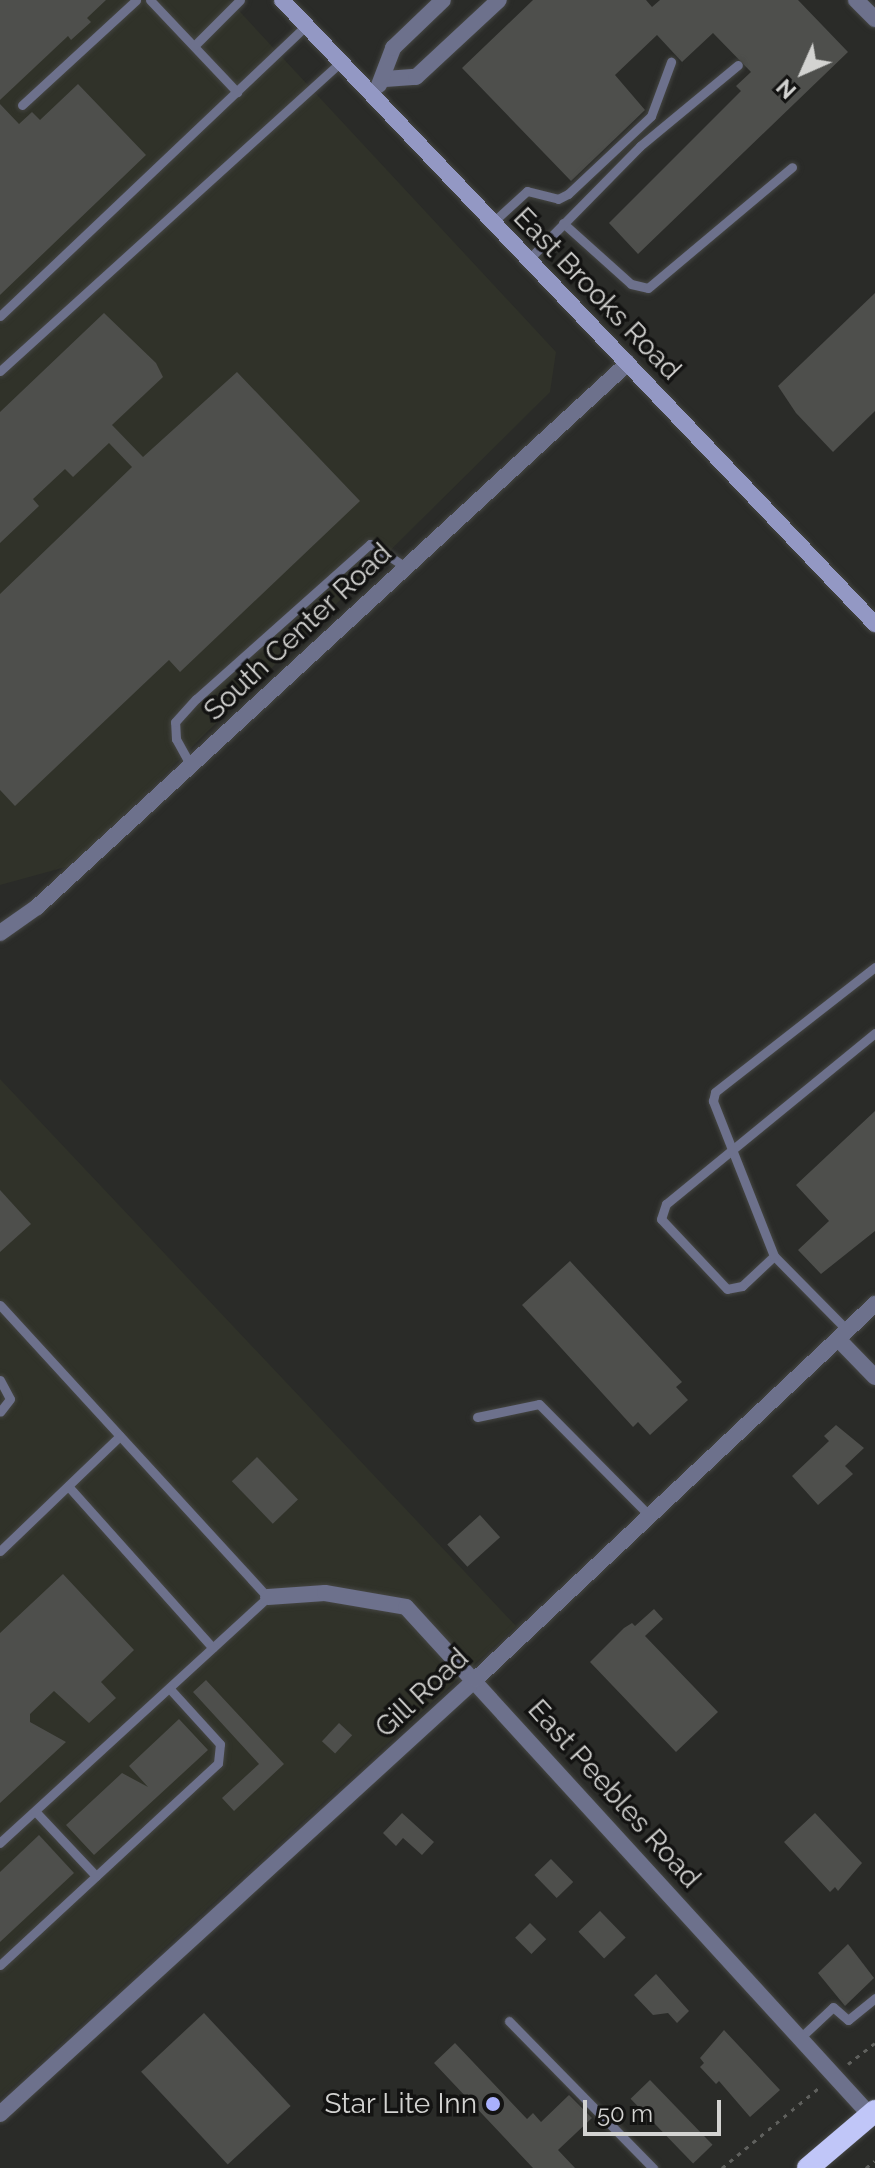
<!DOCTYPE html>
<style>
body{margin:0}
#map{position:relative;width:875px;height:2168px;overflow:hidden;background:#2a2b28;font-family:Raleway,sans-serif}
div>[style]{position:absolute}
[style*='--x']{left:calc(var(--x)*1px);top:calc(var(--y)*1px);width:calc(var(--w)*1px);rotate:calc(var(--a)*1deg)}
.built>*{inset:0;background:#303229}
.building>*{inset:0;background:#4e4f4c;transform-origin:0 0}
.path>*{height:3px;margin-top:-1.5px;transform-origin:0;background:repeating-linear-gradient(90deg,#5f605d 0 4px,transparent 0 10px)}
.roads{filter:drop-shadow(0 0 2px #454643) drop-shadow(0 0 2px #454643)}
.service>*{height:9px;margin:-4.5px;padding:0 4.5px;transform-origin:4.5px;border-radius:4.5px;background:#6d718c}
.minor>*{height:16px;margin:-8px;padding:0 8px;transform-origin:8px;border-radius:8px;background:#6d718c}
.secondary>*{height:16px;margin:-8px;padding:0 8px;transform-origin:8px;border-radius:8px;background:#9398c4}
.trunk>*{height:22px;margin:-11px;padding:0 11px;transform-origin:11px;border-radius:11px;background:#c0c6f8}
.dots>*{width:22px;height:22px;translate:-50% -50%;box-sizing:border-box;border:4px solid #131312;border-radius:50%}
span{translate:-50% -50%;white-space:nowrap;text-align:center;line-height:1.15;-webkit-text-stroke:7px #131312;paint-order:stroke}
.street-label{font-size:28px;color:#d3d3d1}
.poi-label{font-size:28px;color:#d3d3d1}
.right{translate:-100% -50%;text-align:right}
.north{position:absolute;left:763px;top:32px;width:80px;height:80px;-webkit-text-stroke:6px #131312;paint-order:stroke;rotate:225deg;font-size:22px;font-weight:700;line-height:32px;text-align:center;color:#d3d3d1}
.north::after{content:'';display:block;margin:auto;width:28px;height:36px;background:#d3d3d1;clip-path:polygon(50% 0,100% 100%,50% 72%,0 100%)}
.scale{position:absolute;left:583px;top:2100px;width:138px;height:36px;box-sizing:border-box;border:4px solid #d3d3d1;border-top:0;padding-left:10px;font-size:24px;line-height:28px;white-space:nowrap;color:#d3d3d1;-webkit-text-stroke:6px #131312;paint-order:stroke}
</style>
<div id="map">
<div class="built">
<div style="clip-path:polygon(0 0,229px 0,556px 352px,550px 392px,73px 865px,0 885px)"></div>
<div style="clip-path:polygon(0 1079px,516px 1626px,0 2098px)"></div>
</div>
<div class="building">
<div style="clip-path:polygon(0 0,106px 0,87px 18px,91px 22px,71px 40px,68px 36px,0 100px)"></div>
<div style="clip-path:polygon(533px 0,646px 0,652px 7px,660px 0,798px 0,848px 52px,638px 254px,609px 223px,741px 91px,736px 86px,751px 72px,713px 33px,682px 62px,657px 35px,615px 75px,645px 110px,571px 181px,462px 68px)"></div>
<div style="clip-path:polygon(78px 84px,146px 155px,0 295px,0 104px,19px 124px,32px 112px,40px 120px)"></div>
<div style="clip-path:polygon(875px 293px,875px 411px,833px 452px,796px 413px,778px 386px)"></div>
<div style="clip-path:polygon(104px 313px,156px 363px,163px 377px,112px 425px,143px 457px,237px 372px,360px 501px,180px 672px,169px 660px,15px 806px,0 790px,0 594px,132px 467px,109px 443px,73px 477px,65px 469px,33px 499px,39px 506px,0 543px,0 412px)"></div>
<div style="clip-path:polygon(875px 1111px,875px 1231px,821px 1274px,798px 1250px,829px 1221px,796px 1185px)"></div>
<div style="clip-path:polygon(0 1190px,31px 1224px,0 1252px)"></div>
<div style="clip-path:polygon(570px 1261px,682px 1382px,676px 1387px,688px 1400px,650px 1435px,638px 1422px,633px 1427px,522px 1305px)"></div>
<div style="clip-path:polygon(836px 1425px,864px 1448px,845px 1466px,853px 1474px,818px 1505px,792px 1476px,829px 1441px,824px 1436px)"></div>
<div style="left:257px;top:1457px;width:59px;height:35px;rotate:46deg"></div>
<div style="left:480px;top:1515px;width:30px;height:44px;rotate:48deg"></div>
<div style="clip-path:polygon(63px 1574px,134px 1650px,101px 1682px,116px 1698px,89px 1723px,54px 1691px,30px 1714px,30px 1722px,66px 1742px,0 1803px,0 1633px)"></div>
<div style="clip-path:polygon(654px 1609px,663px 1619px,645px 1636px,718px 1712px,676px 1752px,590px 1662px,624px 1628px,632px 1623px,635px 1626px)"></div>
<div style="clip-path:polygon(206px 1680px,284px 1764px,234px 1811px,222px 1798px,259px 1764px,193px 1692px)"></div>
<div style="clip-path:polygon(179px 1719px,208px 1750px,94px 1855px,66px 1825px,122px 1773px,148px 1787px,129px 1766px)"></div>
<div style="left:339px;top:1723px;width:18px;height:25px;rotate:43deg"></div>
<div style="clip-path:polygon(402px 1813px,434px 1842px,422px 1855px,403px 1838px,396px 1846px,383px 1833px)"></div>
<div style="clip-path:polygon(815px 1813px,862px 1863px,838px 1891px,835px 1887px,830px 1892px,784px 1842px)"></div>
<div style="clip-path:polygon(39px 1835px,74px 1873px,0 1942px,0 1872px)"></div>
<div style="left:551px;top:1859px;width:32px;height:23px;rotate:46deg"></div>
<div style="left:600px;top:1911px;width:37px;height:30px;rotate:46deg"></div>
<div style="left:530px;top:1923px;width:23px;height:21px;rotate:45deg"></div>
<div style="clip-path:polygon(848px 1944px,874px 1978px,845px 2006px,818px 1973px)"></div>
<div style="clip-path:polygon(656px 1974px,689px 2011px,677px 2023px,668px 2013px,653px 2015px,634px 1995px)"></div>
<div style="left:204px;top:2013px;width:127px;height:86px;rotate:47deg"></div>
<div style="clip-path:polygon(724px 2030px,780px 2090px,750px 2117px,719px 2081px,716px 2084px,700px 2067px,704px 2063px,700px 2058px)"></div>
<div style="clip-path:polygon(455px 2043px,527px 2119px,533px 2113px,541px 2122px,569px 2095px,592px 2118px,558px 2150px,575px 2168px,533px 2168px,434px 2063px)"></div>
<div style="left:650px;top:2080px;width:90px;height:27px;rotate:46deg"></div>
</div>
<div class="path">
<div style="--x:848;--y:2064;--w:34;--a:-38"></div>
<div style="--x:722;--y:2168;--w:129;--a:-39.6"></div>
<div style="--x:866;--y:2168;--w:11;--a:-41"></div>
</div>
<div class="roads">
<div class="service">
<div style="--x:150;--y:0;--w:127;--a:46.6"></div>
<div style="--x:194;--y:46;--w:65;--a:-45"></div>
<div style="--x:22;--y:105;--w:155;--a:-42.6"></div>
<div style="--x:493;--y:222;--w:46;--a:-42.4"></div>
<div style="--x:527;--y:191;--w:32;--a:14"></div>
<div style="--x:558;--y:199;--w:11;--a:-27"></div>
<div style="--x:568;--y:194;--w:114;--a:-43.2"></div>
<div style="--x:651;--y:116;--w:58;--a:-69.7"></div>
<div style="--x:563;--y:223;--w:91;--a:41.9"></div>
<div style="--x:631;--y:284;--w:17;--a:13"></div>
<div style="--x:648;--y:288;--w:188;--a:-40"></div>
<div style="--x:529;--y:259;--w:158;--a:-45.5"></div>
<div style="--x:640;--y:146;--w:127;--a:-39.6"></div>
<div style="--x:0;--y:316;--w:422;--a:-43.5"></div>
<div style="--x:0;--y:371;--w:460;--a:-42.2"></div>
<div style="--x:191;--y:766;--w:31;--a:-119"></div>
<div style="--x:176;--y:739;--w:17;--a:-93"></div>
<div style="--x:175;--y:722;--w:31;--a:-48"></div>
<div style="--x:196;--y:699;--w:233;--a:-41.7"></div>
<div style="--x:370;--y:544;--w:43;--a:32.6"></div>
<div style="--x:774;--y:1256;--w:44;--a:136.8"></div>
<div style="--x:742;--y:1286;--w:15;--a:169"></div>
<div style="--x:727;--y:1289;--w:96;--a:-133.3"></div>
<div style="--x:661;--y:1219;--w:16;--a:-72"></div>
<div style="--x:666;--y:1204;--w:270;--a:-39.3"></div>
<div style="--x:0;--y:1305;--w:396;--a:47.5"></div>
<div style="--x:268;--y:1597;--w:364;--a:137.5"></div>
<div style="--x:847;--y:1330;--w:104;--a:-134.6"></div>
<div style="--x:774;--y:1256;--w:167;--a:-111.5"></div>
<div style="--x:713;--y:1101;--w:9;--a:-77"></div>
<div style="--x:715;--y:1092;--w:203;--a:-38"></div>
<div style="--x:0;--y:1380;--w:21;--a:62"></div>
<div style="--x:10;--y:1399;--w:16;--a:128"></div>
<div style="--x:477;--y:1417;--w:63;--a:-11.8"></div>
<div style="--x:539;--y:1404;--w:158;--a:45.3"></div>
<div style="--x:68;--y:1486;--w:217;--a:48.2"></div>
<div style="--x:0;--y:1551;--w:166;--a:-43.8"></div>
<div style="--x:35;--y:1811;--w:89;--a:46.8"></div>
<div style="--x:0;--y:1965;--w:297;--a:-42.8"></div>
<div style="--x:218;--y:1763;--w:19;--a:-84"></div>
<div style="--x:220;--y:1744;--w:74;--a:-132.3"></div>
<div style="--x:509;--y:2021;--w:206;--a:45.6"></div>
<div style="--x:800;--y:2038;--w:45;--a:-43.2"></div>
<div style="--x:833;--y:2007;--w:20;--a:41"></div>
<div style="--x:848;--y:2020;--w:35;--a:-39"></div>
</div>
<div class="minor">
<div style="--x:856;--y:0;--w:27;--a:45"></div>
<div style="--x:385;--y:79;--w:31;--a:-4"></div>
<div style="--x:416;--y:77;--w:113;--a:-42.9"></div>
<div style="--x:379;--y:85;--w:40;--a:-69"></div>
<div style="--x:393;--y:48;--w:69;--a:-43.8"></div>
<div style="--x:0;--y:933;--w:45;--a:-35.1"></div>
<div style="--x:37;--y:907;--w:803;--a:-42.63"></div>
<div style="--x:838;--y:1339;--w:53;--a:45.8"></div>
<div style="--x:268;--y:1597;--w:57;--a:-4"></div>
<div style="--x:325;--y:1593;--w:82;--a:9.8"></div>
<div style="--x:406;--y:1607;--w:688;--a:47.59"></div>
<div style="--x:0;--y:2114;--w:645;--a:-42.42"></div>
<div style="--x:476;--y:1679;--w:548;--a:-43.22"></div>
</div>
<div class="secondary">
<div style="--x:282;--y:0;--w:861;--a:46.46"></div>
</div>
<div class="trunk">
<div style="--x:808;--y:2168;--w:88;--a:-40.4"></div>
</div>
</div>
<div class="dots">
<div style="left:493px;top:2104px;background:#a9b0fc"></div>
</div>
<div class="street-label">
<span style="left:597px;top:294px;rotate:46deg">East Brooks Road</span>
<span style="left:298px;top:632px;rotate:-43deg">South Center Road</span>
<span style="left:422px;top:1693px;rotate:-43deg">Gill Road</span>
<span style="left:614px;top:1794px;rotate:48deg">East Peebles Road</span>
</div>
<div class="poi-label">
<span class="right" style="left:477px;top:2104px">Star Lite Inn</span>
</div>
<div class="north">N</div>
<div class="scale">50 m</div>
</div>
